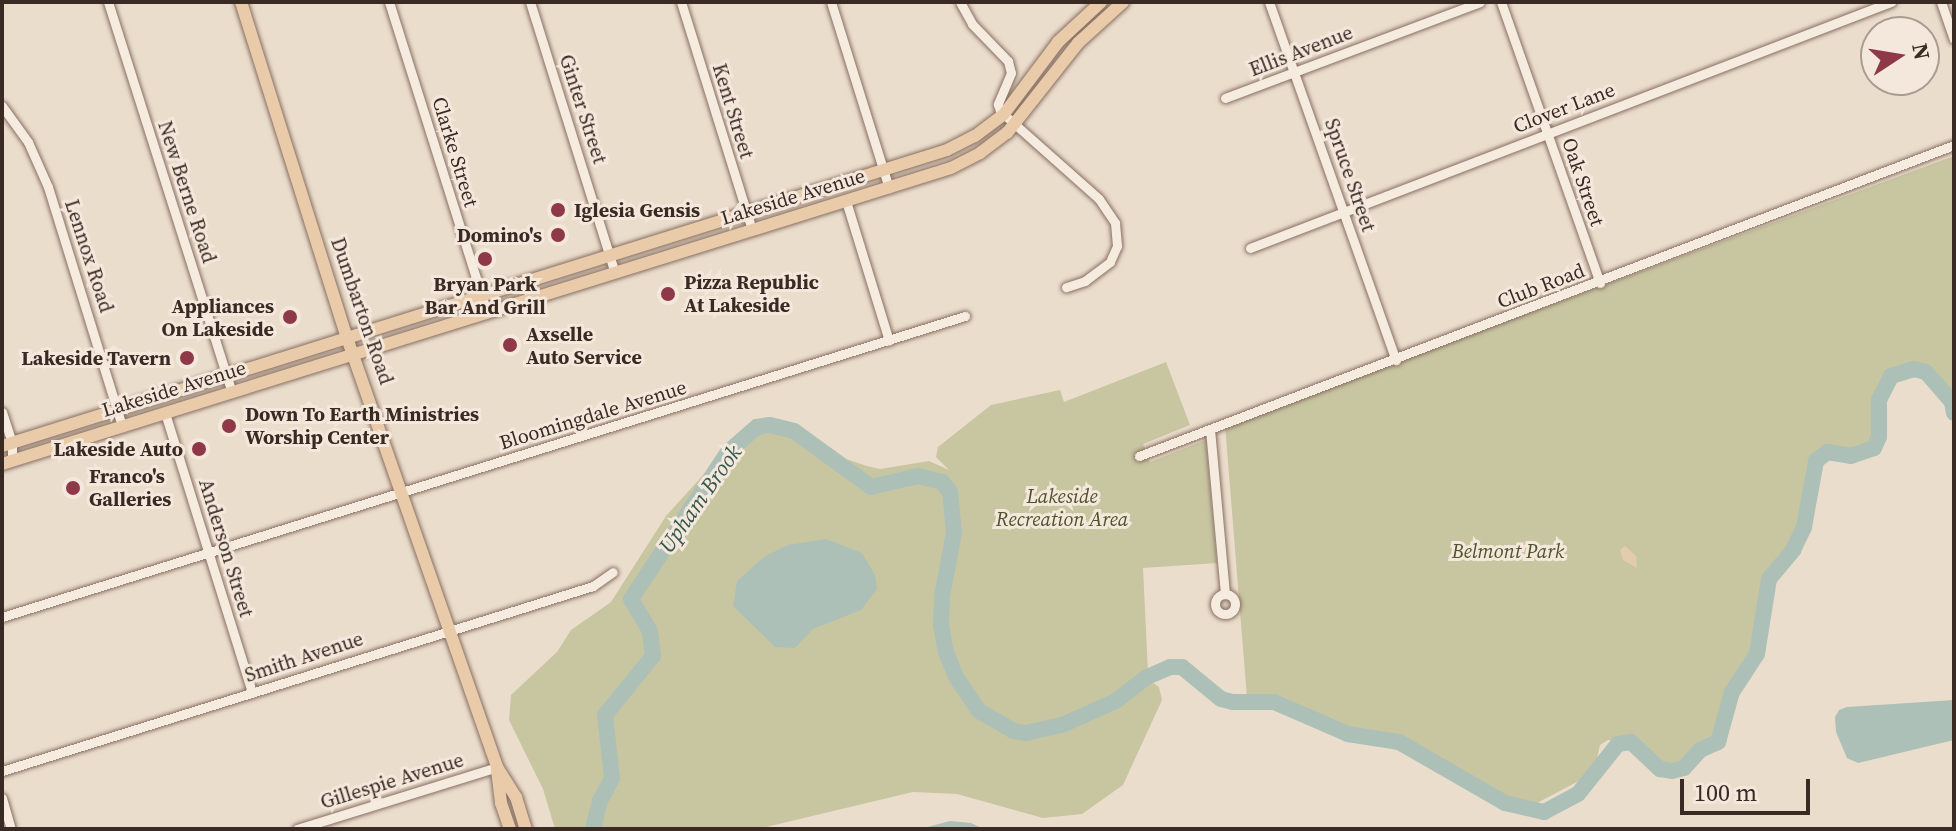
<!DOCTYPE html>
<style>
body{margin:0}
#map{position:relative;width:1956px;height:831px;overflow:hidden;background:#ebddcc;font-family:"Source Serif 4",serif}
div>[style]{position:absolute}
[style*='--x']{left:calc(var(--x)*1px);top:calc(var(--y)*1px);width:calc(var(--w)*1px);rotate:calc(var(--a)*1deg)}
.green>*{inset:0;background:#c8c6a1}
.sand>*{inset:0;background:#e3ccad}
.water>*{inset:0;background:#acc0b7}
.river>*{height:16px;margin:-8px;padding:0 8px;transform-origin:8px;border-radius:8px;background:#acc0b7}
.roads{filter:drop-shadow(0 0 2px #876f62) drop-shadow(0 0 2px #876f62)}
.minor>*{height:9px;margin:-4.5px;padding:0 4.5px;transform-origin:4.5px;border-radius:4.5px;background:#f6ebdf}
.minor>.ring{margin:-4.5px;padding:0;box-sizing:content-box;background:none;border:9px solid #f6ebdf;border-radius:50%}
.major>*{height:12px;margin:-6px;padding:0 6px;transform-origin:6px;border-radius:6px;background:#e9cbaa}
.dots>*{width:22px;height:22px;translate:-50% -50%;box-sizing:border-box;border:4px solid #f3e8db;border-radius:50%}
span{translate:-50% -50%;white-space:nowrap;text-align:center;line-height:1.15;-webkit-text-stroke:6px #f3e8db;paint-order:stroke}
.street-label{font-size:20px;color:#392a23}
.poi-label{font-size:20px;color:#392a23;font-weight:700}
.left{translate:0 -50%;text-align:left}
.right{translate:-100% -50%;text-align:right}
.park-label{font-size:20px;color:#50532c;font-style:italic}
.water-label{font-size:22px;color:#34574f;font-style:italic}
.frame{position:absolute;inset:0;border:4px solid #392a23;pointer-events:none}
.north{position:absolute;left:1860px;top:16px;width:80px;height:80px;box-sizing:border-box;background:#f3e8db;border:2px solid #a99c91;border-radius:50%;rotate:78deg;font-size:22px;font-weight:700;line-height:32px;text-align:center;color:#392a23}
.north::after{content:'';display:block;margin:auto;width:28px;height:36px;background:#8f3847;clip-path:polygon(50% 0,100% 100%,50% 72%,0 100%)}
.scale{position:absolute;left:1680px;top:779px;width:130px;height:36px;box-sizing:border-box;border:4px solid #392a23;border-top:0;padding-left:10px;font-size:24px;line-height:28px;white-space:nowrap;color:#392a23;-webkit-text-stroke:6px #f3e8db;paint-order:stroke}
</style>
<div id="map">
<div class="green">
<div style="clip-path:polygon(1954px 156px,1954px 402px,1943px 383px,1927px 373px,1898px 375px,1887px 382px,1879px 395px,1881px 447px,1875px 451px,1825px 448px,1798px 518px,1793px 545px,1773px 565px,1751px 678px,1732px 699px,1706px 746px,1691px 760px,1678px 769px,1662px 771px,1643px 748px,1632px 742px,1608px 740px,1600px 745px,1594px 773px,1537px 803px,1520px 804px,1473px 784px,1393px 735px,1333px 723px,1247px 698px,1225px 425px)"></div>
<div style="clip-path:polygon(1166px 362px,1190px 425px,1143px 444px,1150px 462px,1206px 440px,1217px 563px,1143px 568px,1148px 672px,1145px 677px,1159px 687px,1162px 700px,1123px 785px,1082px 814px,1043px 818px,957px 794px,913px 792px,758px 829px,555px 829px,543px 789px,509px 720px,511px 695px,557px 652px,571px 630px,611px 602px,666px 516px,754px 419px,779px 419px,843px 458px,867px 466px,880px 469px,929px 461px,949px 470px,936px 457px,938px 447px,991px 405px,1060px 390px,1064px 402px)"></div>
</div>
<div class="sand">
<div style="clip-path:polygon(1625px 546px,1636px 556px,1637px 568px,1623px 560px,1620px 550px)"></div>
</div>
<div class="water">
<div style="clip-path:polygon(826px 539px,862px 553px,875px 575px,877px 589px,861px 610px,813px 629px,795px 648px,775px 647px,733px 606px,737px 581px,765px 556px,788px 545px)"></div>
<div style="clip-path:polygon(1954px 700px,1954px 740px,1858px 763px,1847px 758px,1836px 732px,1835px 717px,1839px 710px,1847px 707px)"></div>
<div style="clip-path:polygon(950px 821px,971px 823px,984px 829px,920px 829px)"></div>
</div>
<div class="river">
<div style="--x:593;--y:829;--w:29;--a:-76"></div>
<div style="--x:600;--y:801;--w:26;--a:-62"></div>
<div style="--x:612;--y:778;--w:63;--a:-96.3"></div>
<div style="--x:605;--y:715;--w:76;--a:-50.9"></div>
<div style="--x:653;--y:656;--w:25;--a:-97"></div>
<div style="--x:650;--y:631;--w:37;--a:-121"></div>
<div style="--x:631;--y:599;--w:176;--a:-56.6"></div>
<div style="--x:728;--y:452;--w:38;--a:-41"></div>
<div style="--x:757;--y:427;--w:13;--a:-9"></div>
<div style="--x:770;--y:425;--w:25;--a:14"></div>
<div style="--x:794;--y:431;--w:95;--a:36"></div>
<div style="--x:871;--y:487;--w:48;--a:-13.2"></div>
<div style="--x:918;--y:476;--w:25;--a:14"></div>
<div style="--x:942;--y:482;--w:13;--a:51"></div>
<div style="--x:950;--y:492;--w:40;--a:84.3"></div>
<div style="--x:954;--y:532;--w:66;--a:100.5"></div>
<div style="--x:942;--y:597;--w:28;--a:92"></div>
<div style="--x:941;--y:625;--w:27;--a:80"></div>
<div style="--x:946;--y:652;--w:27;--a:68"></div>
<div style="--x:956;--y:677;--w:41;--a:55.9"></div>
<div style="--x:979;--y:711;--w:39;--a:30"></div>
<div style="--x:1013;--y:731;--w:13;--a:9"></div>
<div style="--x:1026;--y:733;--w:37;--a:-13"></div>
<div style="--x:1062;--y:725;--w:59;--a:-24"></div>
<div style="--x:1116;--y:701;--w:39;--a:-38"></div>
<div style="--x:1147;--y:677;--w:25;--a:-23"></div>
<div style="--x:1170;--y:667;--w:12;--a:0"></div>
<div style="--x:1182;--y:667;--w:50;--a:39.4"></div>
<div style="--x:1221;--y:699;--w:12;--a:14"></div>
<div style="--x:1233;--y:702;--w:41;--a:0"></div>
<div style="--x:1274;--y:702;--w:81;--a:23.4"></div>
<div style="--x:1348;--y:734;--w:52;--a:8.9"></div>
<div style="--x:1399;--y:742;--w:122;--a:29.9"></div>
<div style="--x:1505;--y:803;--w:40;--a:13"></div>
<div style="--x:1544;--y:812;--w:38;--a:-28"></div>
<div style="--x:1578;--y:794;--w:64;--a:-51.3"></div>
<div style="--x:1618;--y:744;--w:13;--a:-9"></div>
<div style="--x:1631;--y:742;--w:40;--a:43"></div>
<div style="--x:1660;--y:769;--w:12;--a:9"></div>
<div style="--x:1672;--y:771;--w:12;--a:-14"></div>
<div style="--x:1684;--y:768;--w:24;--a:-48"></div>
<div style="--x:1700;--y:750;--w:20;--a:-24"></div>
<div style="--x:1718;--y:742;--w:52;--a:-74.4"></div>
<div style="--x:1732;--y:692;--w:45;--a:-56.7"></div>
<div style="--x:1757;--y:654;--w:76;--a:-80.9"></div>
<div style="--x:1769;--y:579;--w:38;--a:-50"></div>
<div style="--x:1793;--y:550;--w:25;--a:-64"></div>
<div style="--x:1804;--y:527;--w:67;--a:-79.7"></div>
<div style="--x:1816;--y:461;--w:14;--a:-39"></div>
<div style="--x:1827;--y:452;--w:24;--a:9"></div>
<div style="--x:1851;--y:456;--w:24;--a:-19"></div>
<div style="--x:1874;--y:448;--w:12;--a:-66"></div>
<div style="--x:1879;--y:437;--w:37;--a:-90"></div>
<div style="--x:1879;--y:400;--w:27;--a:-63"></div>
<div style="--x:1891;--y:376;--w:24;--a:-17"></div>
<div style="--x:1914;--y:369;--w:12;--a:14"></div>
<div style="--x:1926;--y:372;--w:40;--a:49"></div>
<div style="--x:1952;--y:402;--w:11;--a:80"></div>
</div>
<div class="roads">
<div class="minor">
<div style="--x:108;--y:2;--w:409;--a:72.4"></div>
<div style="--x:389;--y:2;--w:326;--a:72.5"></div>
<div style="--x:530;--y:2;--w:284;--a:72.6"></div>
<div style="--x:681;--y:2;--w:239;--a:72.7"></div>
<div style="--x:831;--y:2;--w:195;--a:72.7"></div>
<div style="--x:960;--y:2;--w:25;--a:61"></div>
<div style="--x:972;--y:24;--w:52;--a:45.8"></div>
<div style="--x:1008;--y:61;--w:12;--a:76"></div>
<div style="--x:1011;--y:73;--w:34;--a:113"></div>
<div style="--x:998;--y:104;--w:7;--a:74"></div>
<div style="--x:1000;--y:111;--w:132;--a:41.6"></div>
<div style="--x:1099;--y:199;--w:29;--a:56"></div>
<div style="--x:1115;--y:223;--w:23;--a:85"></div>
<div style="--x:1117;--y:246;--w:17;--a:114"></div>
<div style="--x:1110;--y:262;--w:31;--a:143"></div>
<div style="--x:1085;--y:281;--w:20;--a:162"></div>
<div style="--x:1269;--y:2;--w:380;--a:70.5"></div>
<div style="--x:1501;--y:2;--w:298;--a:70.6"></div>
<div style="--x:1941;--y:2;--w:39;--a:71"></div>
<div style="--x:1225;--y:98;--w:272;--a:-20.6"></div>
<div style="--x:2;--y:106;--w:44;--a:54.2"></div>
<div style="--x:28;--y:142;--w:49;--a:66"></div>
<div style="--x:48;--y:187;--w:250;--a:72.8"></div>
<div style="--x:846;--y:201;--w:146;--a:72.9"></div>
<div style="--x:1250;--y:248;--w:687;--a:-21"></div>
<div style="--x:2;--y:412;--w:32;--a:72"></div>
<div style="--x:12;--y:442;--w:19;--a:90"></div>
<div style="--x:165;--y:413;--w:293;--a:72.7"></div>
<div style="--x:1210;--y:429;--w:166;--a:84.8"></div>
<div style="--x:1139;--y:456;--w:872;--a:-20.89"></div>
<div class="ring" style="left:1215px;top:594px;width:11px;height:11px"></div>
<div style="--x:2;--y:617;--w:1009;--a:-17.36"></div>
<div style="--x:2;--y:771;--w:619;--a:-17.38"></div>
<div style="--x:593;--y:586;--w:24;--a:-35"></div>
<div style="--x:2;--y:798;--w:32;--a:74"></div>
<div style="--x:297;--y:829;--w:209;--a:-17.2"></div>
</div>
<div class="major">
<div style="--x:241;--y:2;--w:352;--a:72.5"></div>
<div style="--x:347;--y:338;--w:454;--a:70.7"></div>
<div style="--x:497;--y:767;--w:36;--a:58"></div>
<div style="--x:516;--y:797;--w:34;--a:73"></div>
<div style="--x:2;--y:446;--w:990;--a:-17.39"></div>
<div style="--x:947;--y:150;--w:31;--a:-27"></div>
<div style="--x:975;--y:136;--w:36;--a:-37"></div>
<div style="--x:1004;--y:114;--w:90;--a:-53.1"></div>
<div style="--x:1058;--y:42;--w:59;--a:-42.9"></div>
<div style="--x:2;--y:464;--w:994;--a:-17.32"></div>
<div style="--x:951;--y:168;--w:33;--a:-27"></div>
<div style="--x:980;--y:153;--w:34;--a:-37"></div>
<div style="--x:1007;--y:133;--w:115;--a:-51.7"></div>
<div style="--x:1078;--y:43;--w:61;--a:-42.3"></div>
<div style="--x:497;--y:770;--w:33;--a:83"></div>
<div style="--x:501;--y:803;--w:28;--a:71"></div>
</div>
</div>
<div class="dots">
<div style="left:558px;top:210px;background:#8f3847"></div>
<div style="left:558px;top:235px;background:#8f3847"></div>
<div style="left:485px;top:259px;background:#8f3847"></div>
<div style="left:668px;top:294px;background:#8f3847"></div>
<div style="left:290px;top:317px;background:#8f3847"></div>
<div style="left:510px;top:345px;background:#8f3847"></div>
<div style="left:187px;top:358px;background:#8f3847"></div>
<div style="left:229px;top:426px;background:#8f3847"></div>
<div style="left:199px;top:449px;background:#8f3847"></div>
<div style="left:73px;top:488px;background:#8f3847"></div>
</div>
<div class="street-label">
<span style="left:1301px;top:51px;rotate:-21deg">Ellis Avenue</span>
<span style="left:1564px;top:108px;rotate:-21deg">Clover Lane</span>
<span style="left:583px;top:109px;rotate:72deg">Ginter Street</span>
<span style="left:733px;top:111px;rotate:73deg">Kent Street</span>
<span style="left:455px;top:152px;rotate:73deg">Clarke Street</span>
<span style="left:1350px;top:175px;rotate:71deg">Spruce Street</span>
<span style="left:1583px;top:182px;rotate:71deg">Oak Street</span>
<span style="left:187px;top:192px;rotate:72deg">New Berne Road</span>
<span style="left:793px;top:197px;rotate:-17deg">Lakeside Avenue</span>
<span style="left:89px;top:256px;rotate:72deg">Lennox Road</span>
<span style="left:1541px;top:286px;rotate:-21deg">Club Road</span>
<span style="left:362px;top:311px;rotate:71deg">Dumbarton Road</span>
<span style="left:174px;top:389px;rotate:-17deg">Lakeside Avenue</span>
<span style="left:593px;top:415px;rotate:-17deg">Bloomingdale Avenue</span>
<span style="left:226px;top:548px;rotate:73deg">Anderson Street</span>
<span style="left:304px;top:657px;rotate:-18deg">Smith Avenue</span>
<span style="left:392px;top:781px;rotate:-17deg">Gillespie Avenue</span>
</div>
<div class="poi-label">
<span class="left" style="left:574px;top:210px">Iglesia Gensis</span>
<span class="right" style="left:542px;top:235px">Domino's</span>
<span class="left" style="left:684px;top:294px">Pizza Republic<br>At Lakeside</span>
<span style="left:485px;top:296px">Bryan Park<br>Bar And Grill</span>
<span class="right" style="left:274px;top:318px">Appliances<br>On Lakeside</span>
<span class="left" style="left:526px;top:346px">Axselle<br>Auto Service</span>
<span class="right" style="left:171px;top:358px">Lakeside Tavern</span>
<span class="left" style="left:245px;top:426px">Down To Earth Ministries<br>Worship Center</span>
<span class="right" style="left:183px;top:449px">Lakeside Auto</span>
<span class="left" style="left:89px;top:488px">Franco's<br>Galleries</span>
</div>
<div class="park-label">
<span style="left:1062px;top:508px">Lakeside<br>Recreation Area</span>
<span style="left:1508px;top:551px">Belmont Park</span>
</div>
<div class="water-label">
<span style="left:700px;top:499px;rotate:-55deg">Upham Brook</span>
</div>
<div class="frame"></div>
<div class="north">N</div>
<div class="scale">100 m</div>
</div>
